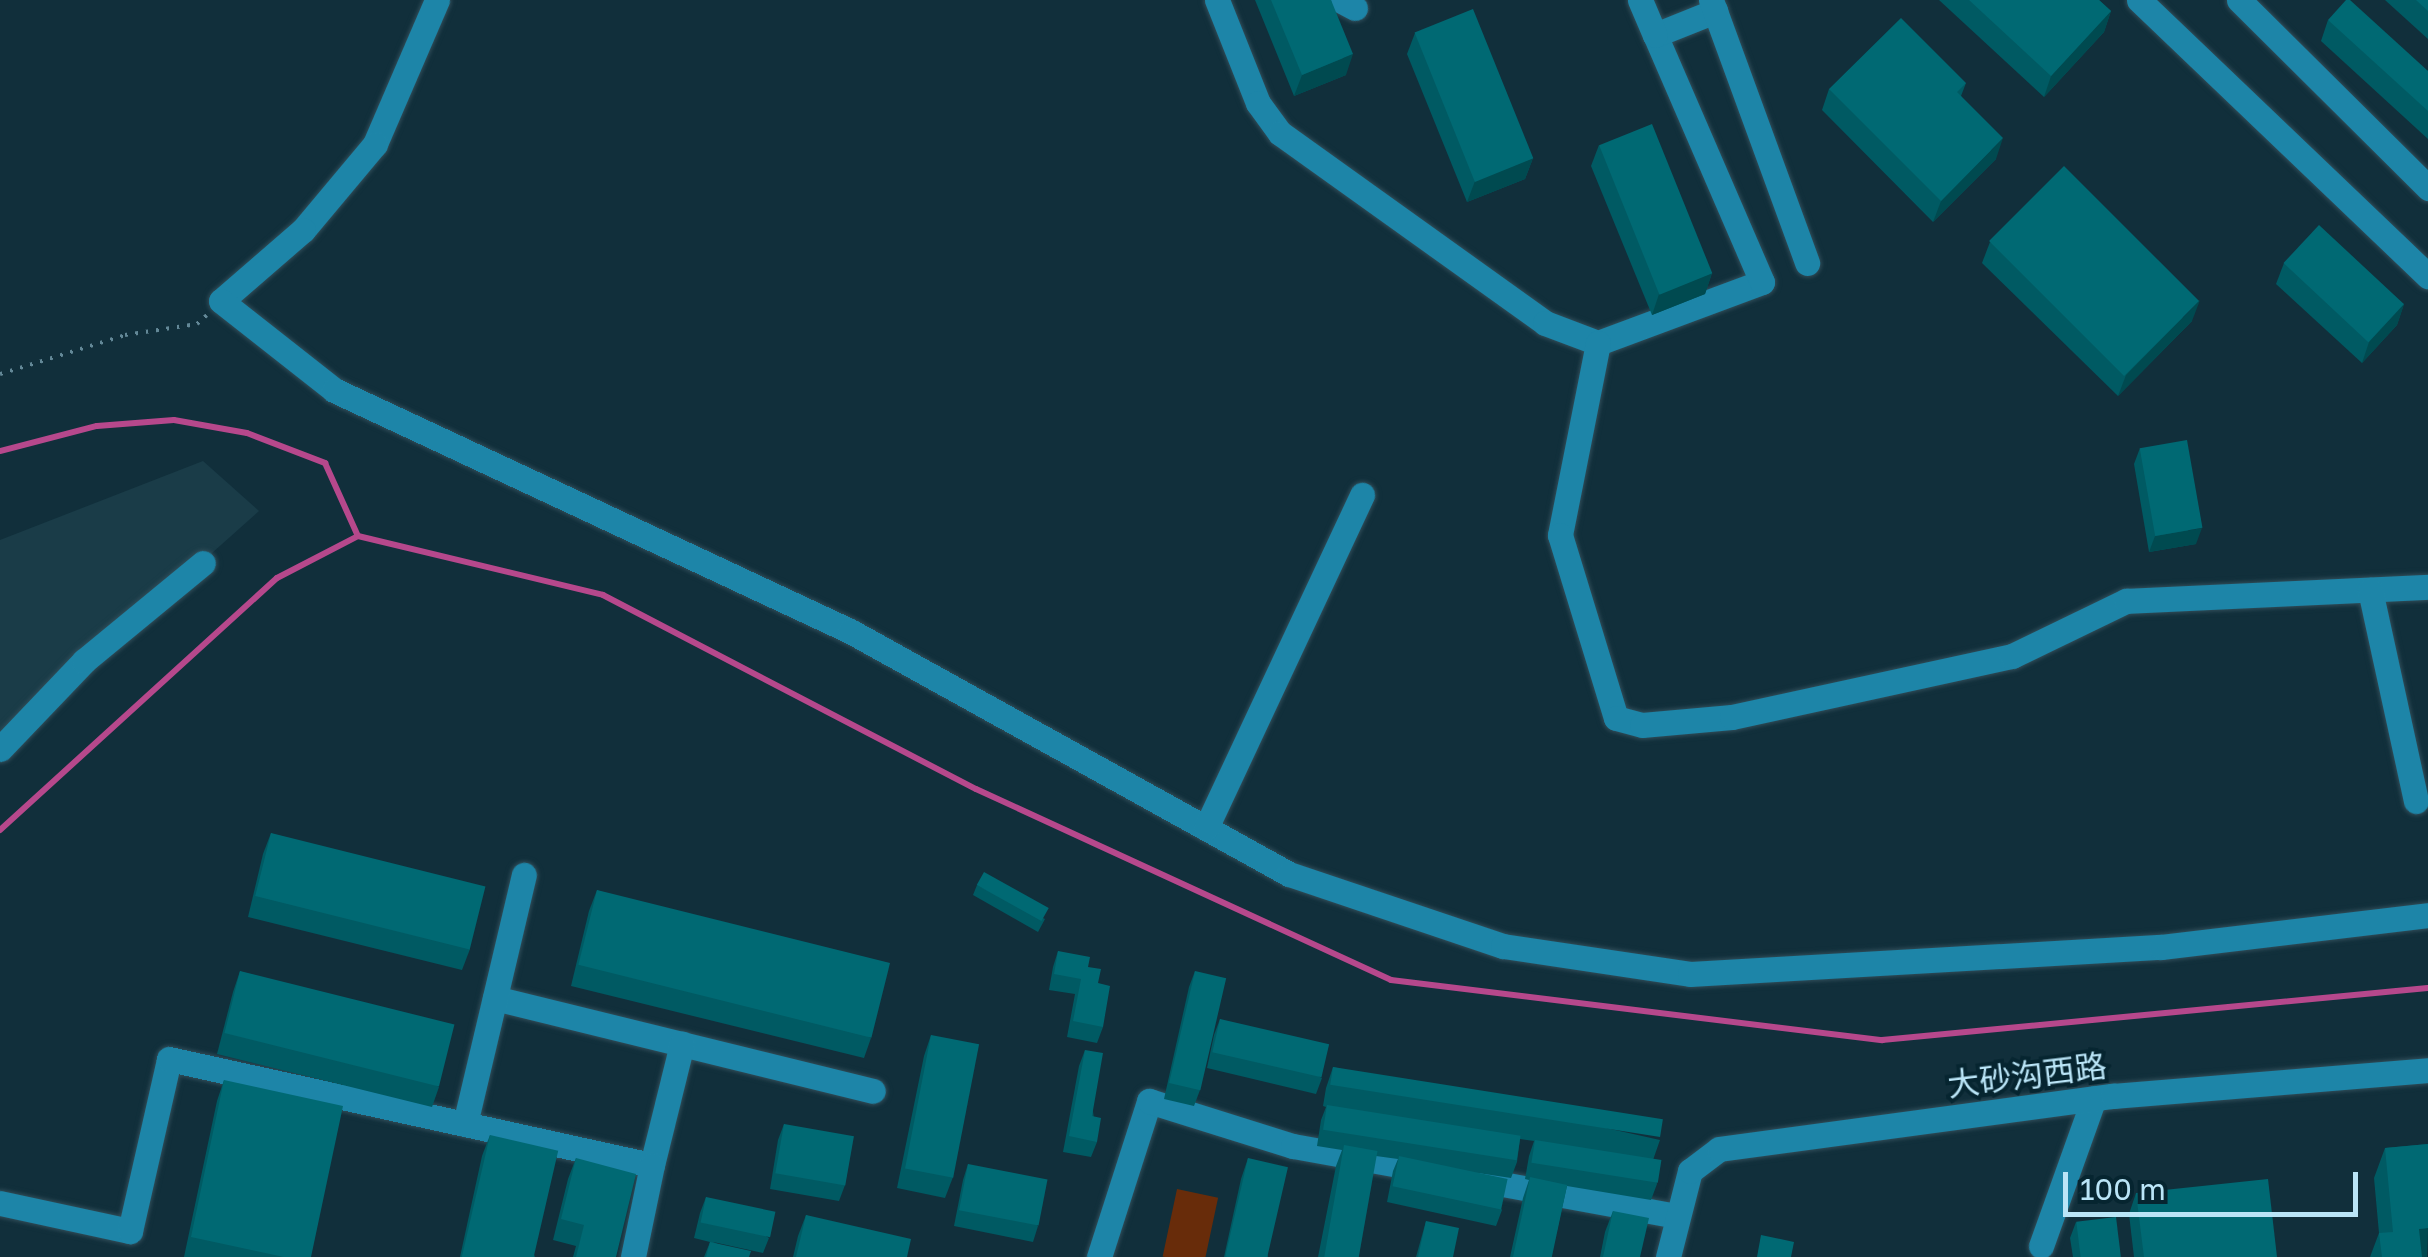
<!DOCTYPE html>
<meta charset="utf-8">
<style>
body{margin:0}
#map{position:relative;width:2428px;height:1257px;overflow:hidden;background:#112f3b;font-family:"Golos Text","Noto Sans SC",sans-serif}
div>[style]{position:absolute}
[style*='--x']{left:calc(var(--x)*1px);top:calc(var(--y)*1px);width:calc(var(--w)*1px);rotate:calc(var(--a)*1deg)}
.built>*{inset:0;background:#1a3c48}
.green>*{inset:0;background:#682c0a;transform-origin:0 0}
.stream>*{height:6px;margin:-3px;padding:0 3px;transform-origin:3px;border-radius:3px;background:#b6488c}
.path>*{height:4px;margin-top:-2px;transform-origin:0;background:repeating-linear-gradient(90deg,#638897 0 2.5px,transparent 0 10.5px)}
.roads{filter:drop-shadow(0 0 2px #304d59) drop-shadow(0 0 2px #304d59)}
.minor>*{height:25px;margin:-12.5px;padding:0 12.5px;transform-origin:12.5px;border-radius:12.5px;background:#1d85a8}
.wall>*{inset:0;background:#005a63}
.shaded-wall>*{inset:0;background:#004a50}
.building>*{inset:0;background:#006973;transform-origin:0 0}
span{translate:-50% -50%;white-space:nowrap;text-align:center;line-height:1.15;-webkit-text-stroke:8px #062530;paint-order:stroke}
.street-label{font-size:32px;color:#bae5f7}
.scale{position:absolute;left:2063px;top:1172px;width:295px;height:45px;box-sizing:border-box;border:5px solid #bae5f7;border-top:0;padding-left:12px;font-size:30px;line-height:35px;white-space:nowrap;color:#bae5f7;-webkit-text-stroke:8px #062530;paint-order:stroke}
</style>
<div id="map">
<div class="built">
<div style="clip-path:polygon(203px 461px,259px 511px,0 742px,0 540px)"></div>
</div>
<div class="green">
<div style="left:1177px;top:1189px;width:42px;height:69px;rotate:12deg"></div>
</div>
<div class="stream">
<div style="--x:0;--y:451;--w:100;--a:-14.5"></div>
<div style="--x:97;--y:426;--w:77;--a:-4.5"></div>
<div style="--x:174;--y:420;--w:74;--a:10.1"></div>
<div style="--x:247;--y:433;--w:84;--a:21"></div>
<div style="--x:325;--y:463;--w:80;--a:65.7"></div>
<div style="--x:0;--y:830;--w:374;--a:-42.3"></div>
<div style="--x:277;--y:578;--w:91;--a:-27.4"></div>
<div style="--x:358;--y:536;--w:252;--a:13.5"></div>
<div style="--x:603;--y:595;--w:420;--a:27.5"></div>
<div style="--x:976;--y:789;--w:457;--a:24.7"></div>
<div style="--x:1391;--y:980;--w:495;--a:7"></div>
<div style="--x:1882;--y:1040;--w:548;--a:-5.44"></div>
</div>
<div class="path">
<div style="--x:0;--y:374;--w:131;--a:-17.3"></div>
<div style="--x:125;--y:335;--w:73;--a:-8.7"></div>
<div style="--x:197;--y:324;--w:13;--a:-42"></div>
</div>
<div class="roads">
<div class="minor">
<div style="--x:437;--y:0;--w:157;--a:113.3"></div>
<div style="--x:375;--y:144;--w:112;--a:129.9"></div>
<div style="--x:303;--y:230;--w:108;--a:139.1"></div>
<div style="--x:221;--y:301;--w:144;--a:38.2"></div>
<div style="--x:334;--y:390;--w:570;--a:25.04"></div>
<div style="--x:850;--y:631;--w:502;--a:28.97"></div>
<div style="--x:1289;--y:874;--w:226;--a:18.6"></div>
<div style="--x:1503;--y:946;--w:189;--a:8.5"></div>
<div style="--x:1690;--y:974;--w:472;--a:-3.3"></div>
<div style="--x:2161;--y:947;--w:269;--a:-6.8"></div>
<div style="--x:1217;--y:0;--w:111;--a:68.3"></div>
<div style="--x:1258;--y:103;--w:37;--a:54"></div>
<div style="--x:1280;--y:133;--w:326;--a:35.6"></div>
<div style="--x:1545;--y:323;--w:57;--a:20.7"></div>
<div style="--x:1598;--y:343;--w:175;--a:-20.4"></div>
<div style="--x:1762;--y:282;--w:269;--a:-113.4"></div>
<div style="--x:1655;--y:35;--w:65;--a:-21.8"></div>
<div style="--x:1340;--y:0;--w:17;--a:28"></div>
<div style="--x:1640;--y:0;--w:38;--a:67"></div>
<div style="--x:1711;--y:0;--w:280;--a:69.9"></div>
<div style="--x:2139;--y:0;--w:400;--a:43.7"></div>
<div style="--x:2239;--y:0;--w:267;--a:44.8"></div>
<div style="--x:1598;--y:343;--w:196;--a:101.2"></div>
<div style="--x:1560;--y:535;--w:191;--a:73"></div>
<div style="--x:1616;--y:718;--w:27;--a:15"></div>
<div style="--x:1642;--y:725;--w:90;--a:-5.1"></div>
<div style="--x:1732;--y:717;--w:287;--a:-12.3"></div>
<div style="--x:2012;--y:656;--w:127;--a:-25.8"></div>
<div style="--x:2126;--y:601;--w:302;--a:-2.7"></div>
<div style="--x:2370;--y:590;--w:216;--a:77.7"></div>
<div style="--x:0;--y:749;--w:122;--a:-46.3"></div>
<div style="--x:84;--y:661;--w:154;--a:-39.5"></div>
<div style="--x:1206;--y:828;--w:368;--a:-64.9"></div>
<div style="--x:495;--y:998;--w:389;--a:13.8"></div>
<div style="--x:465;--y:1124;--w:256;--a:-76.7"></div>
<div style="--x:652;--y:1165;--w:125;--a:-76.1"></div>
<div style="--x:1475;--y:1179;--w:205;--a:10.4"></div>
<div style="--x:0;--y:1203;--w:133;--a:12.2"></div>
<div style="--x:130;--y:1231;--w:176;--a:-77.2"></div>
<div style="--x:169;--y:1059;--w:494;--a:12.4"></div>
<div style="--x:652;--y:1165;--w:94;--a:101.7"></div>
<div style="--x:2041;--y:1246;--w:157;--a:-70.3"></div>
<div style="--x:1099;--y:1257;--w:164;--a:-72.2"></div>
<div style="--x:1149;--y:1101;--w:151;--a:17.4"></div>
<div style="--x:1293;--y:1146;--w:135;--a:10.2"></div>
<div style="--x:1668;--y:1257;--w:89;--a:-75.7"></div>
<div style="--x:1690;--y:1171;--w:36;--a:-37"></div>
<div style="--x:1719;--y:1149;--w:398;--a:-7.7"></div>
<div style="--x:2113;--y:1096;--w:316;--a:-4.7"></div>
</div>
</div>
<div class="wall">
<div style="clip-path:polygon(1255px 0,1331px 0,1346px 75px,1294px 96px)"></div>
<div style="clip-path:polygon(1939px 0,2099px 0,2111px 11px,2104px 32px,2044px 97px)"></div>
<div style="clip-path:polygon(2385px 0,2428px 0,2428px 39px)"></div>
<div style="clip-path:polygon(2328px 20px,2428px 71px,2428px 139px,2321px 41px)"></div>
<div style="clip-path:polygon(1415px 33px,1533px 158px,1525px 179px,1467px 202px,1407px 54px)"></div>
<div style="clip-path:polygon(1966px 83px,1961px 96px,1996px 159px,1933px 222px,1822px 110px,1829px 89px)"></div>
<div style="clip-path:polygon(1599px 145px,1712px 273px,1705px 294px,1652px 315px,1591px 166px)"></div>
<div style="clip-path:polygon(1990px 242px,2192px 321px,2118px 396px,1982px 263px)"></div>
<div style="clip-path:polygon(2284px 263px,2404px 304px,2397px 325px,2362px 363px,2276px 284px)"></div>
<div style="clip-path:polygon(2140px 448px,2196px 544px,2149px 552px,2134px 464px)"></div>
<div style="clip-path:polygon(271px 833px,470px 949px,462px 970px,248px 917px,263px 854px)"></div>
<div style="clip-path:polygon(977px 885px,1045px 919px,1038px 932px,973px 895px)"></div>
<div style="clip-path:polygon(597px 890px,871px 1038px,864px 1058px,571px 986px,589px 911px)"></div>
<div style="clip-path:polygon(1058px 951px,1088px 967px,1098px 983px,1103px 1027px,1097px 1043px,1067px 1037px,1075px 994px,1049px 990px,1053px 967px)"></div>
<div style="clip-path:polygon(240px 971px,439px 1087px,432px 1107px,217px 1054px,233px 992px)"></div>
<div style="clip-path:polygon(1195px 971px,1200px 1090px,1194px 1106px,1164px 1099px,1189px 987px)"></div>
<div style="clip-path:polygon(1220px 1019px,1322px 1078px,1316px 1094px,1207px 1068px,1214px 1035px)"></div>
<div style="clip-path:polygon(931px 1035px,953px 1177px,945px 1198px,897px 1188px,924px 1056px)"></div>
<div style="clip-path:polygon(1085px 1050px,1097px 1142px,1091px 1157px,1063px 1152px,1079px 1066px)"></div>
<div style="clip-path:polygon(1333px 1067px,1660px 1140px,1653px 1160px,1657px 1184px,1651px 1200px,1567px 1186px,1551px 1257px,1510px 1257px,1523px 1198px,1529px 1180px,1525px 1179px,1529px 1156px,1534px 1141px,1520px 1139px,1517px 1162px,1511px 1178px,1478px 1173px,1502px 1210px,1496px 1226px,1387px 1202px,1393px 1171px,1398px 1159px,1376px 1156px,1356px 1257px,1318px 1257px,1336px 1166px,1342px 1150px,1317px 1146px,1321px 1120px,1326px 1107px,1323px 1106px,1326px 1088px)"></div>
<div style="clip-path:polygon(224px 1080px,311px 1257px,184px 1257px,217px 1101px)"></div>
<div style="clip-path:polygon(784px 1124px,845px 1185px,839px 1201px,770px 1189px,778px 1140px)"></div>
<div style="clip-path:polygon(490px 1135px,535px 1257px,460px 1257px,482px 1156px)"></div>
<div style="clip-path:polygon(2428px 1144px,2427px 1257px,2370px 1257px,2379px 1233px,2374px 1178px,2385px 1148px)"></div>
<div style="clip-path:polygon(576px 1158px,616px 1257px,573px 1257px,576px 1246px,553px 1240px,568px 1179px)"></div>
<div style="clip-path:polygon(1248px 1158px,1268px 1257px,1224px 1257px,1241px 1179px)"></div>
<div style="clip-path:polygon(968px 1164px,1038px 1226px,1033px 1242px,954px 1226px,963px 1180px)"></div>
<div style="clip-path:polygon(2136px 1193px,2277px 1257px,2134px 1257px,2129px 1214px)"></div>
<div style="clip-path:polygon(706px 1197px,769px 1238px,763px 1253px,713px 1242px,749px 1257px,704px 1257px,710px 1242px,694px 1238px,700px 1213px)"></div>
<div style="clip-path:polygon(1613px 1211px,1640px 1257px,1600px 1257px,1605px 1232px)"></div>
<div style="clip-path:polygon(806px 1215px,907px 1257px,793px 1257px,798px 1236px)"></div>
<div style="clip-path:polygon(1426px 1221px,1453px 1257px,1416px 1257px)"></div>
<div style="clip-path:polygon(2076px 1222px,2121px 1257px,2073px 1257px,2070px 1238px)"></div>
</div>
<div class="shaded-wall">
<div style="clip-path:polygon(2111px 11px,2104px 32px,2044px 97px,2051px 76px)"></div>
<div style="clip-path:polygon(1353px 54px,1346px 75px,1294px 96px,1302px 75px)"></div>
<div style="clip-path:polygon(2003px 138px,1996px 159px,1933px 222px,1941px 201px)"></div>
<div style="clip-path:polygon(1533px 158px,1525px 179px,1467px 202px,1475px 181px)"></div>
<div style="clip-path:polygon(1712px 273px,1705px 294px,1652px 315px,1659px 294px)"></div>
<div style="clip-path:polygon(2200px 300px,2192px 321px,2118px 396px,2126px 375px)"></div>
<div style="clip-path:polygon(2404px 304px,2397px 325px,2362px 363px,2369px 342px)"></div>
<div style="clip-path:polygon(2202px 528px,2196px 544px,2149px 552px,2155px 536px)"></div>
<div style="clip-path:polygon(2428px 1228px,2427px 1257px,2408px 1257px,2419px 1229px)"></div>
</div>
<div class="building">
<div style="clip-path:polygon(1271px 0,1331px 0,1353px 54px,1302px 75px)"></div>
<div style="clip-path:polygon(1969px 0,2099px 0,2111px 11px,2051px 76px)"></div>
<div style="clip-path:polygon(2346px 0,2350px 0,2428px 71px,2428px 111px,2328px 20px)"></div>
<div style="clip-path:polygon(2416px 0,2428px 0,2428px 11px)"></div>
<div style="left:1473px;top:9px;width:161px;height:63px;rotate:68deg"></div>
<div style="clip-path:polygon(1901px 18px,1966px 83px,1957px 92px,2003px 138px,1941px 201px,1829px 89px)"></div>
<div style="left:1652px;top:124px;width:161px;height:57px;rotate:68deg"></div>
<div style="left:2064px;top:166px;width:191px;height:106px;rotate:45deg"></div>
<div style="left:2319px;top:225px;width:116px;height:52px;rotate:43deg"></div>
<div style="left:2187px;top:440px;width:89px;height:48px;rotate:80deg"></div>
<div style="left:271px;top:833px;width:221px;height:65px;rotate:14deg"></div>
<div style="left:984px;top:872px;width:74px;height:15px;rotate:29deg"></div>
<div style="left:597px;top:890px;width:302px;height:77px;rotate:14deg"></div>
<div style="clip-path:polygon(1058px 951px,1090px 957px,1088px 967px,1101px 969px,1098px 983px,1110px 986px,1103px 1027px,1073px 1021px,1081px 979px,1054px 974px)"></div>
<div style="left:240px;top:971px;width:221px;height:64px;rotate:14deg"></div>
<div style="left:1195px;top:971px;width:32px;height:115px;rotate:13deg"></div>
<div style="left:1220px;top:1019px;width:112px;height:34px;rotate:13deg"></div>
<div style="left:931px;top:1035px;width:49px;height:136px;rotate:11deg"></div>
<div style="clip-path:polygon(1085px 1050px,1103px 1053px,1092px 1116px,1101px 1118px,1097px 1142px,1069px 1136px)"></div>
<div style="left:1333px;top:1067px;width:334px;height:18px;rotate:9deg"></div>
<div style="clip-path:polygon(224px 1080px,343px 1106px,311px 1257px,284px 1257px,191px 1237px)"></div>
<div style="left:1327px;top:1105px;width:196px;height:25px;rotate:9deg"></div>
<div style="left:784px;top:1124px;width:71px;height:50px;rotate:10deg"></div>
<div style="left:490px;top:1135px;width:70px;height:125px;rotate:13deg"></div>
<div style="left:1535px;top:1140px;width:128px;height:23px;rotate:9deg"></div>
<div style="clip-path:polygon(2428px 1144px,2428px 1228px,2419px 1229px,2422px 1257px,2382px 1257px,2379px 1233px,2393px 1232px,2385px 1148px)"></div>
<div style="left:1344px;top:1145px;width:34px;height:114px;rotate:10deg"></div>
<div style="left:1399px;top:1156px;width:111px;height:31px;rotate:12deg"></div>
<div style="clip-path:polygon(576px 1158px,636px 1174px,616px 1257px,576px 1257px,584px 1225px,561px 1219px)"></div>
<div style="left:1248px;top:1158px;width:41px;height:101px;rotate:13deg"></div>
<div style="left:968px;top:1164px;width:81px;height:47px;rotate:11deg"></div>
<div style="left:1530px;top:1177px;width:38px;height:82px;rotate:12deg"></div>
<div style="clip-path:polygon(2268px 1179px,2277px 1257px,2144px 1257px,2136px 1193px)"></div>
<div style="left:706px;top:1197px;width:71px;height:26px;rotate:12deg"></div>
<div style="clip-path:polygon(1613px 1211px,1649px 1218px,1640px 1257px,1603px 1257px)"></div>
<div style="clip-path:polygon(806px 1215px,911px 1239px,907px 1257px,796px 1257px)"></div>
<div style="left:2116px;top:1217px;width:40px;height:40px;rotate:83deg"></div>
<div style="clip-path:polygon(1426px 1221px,1459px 1228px,1453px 1257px,1418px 1257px)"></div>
<div style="clip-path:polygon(1761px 1235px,1794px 1242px,1791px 1257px,1757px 1257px)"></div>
<div style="clip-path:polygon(710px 1242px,751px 1251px,749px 1257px,706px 1257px)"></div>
</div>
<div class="street-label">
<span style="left:2027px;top:1075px;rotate:-7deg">大砂沟西路</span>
</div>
<div class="scale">100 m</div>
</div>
